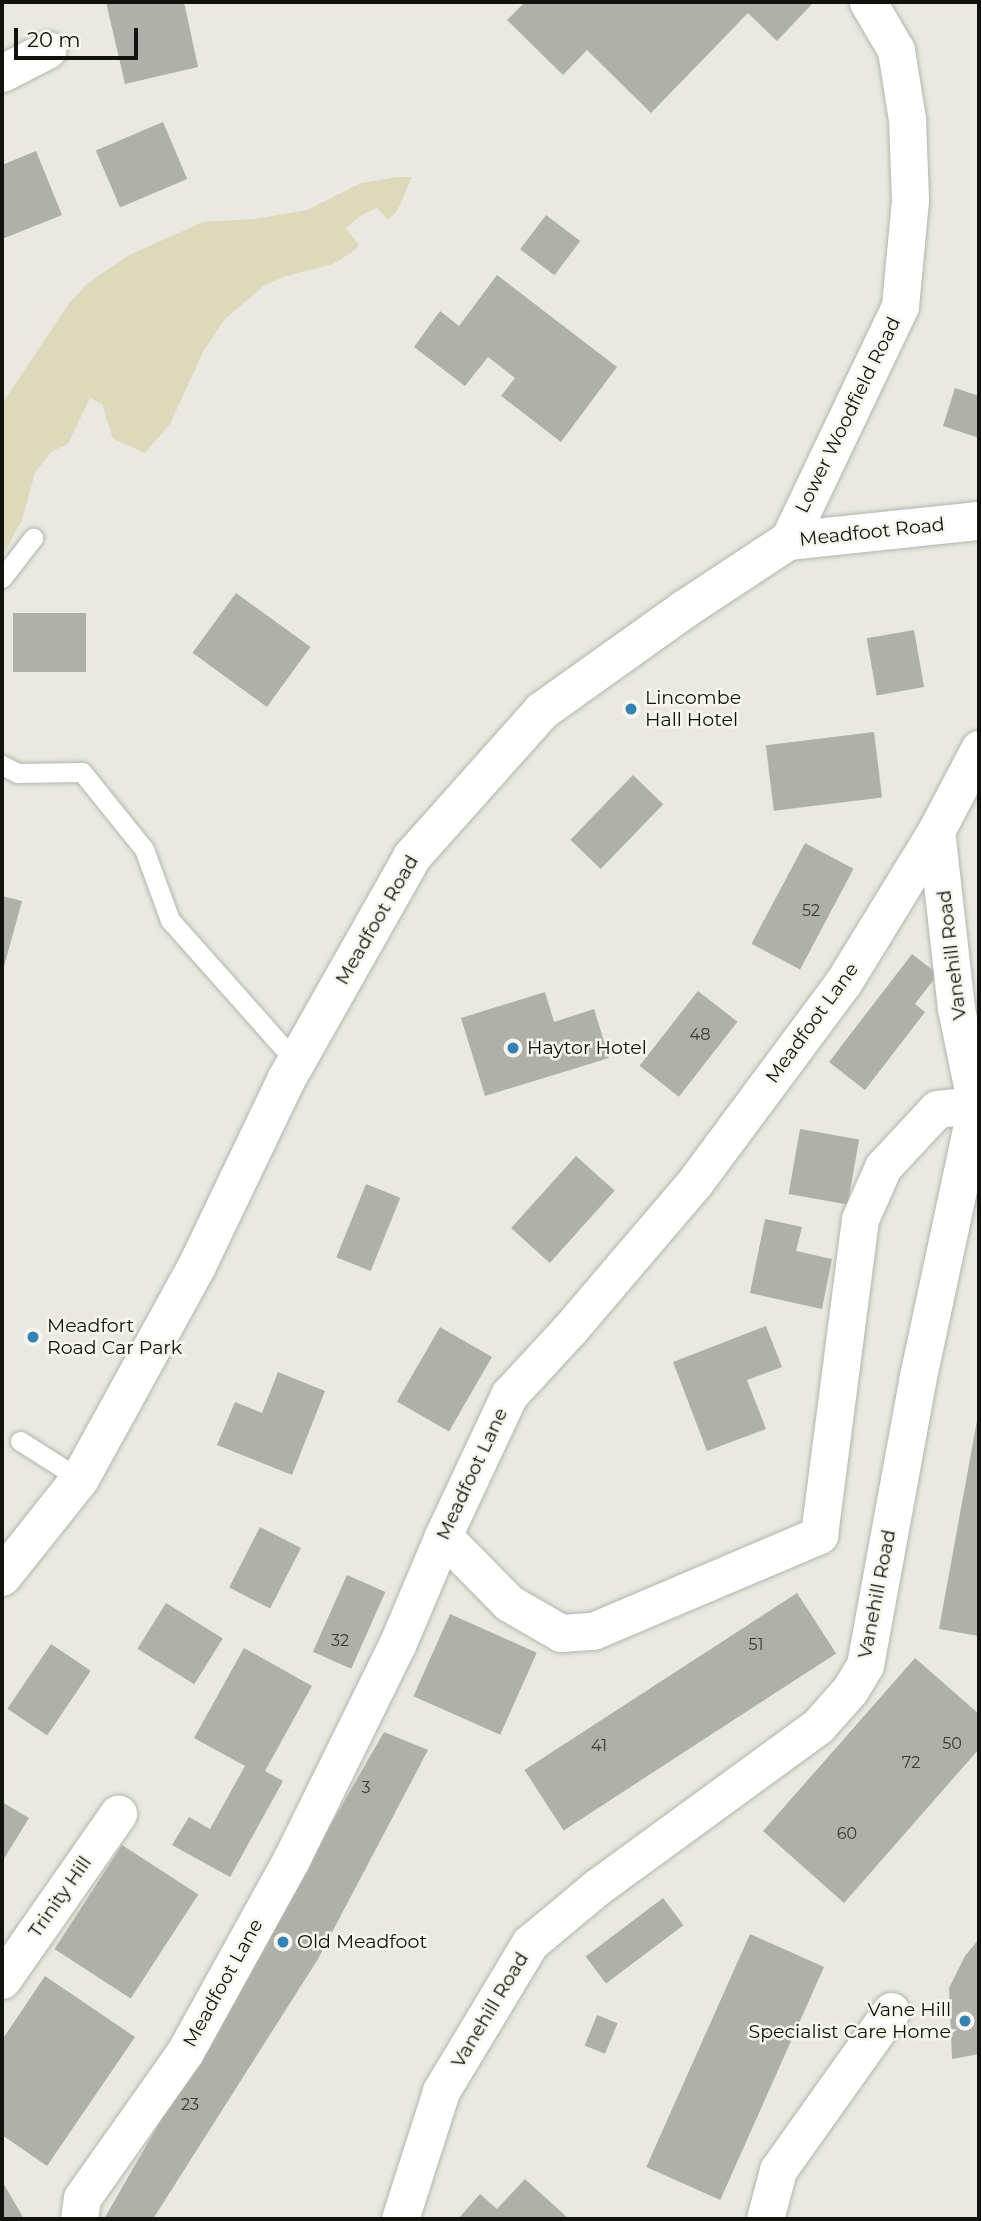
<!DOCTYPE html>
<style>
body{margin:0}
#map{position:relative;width:981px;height:2221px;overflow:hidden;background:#e9e9e2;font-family:Montserrat,sans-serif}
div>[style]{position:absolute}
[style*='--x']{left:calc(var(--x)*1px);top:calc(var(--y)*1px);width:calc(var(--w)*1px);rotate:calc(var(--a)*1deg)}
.green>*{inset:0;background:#dcdabb}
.building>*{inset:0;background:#b0b0aa;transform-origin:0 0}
.roads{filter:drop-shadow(0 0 2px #b5b5ae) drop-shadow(0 0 2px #b5b5ae)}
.service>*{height:19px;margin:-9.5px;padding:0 9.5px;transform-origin:9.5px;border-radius:9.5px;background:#fff}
.minor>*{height:37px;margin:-18.5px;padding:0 18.5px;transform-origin:18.5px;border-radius:18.5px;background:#fff}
.tertiary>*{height:38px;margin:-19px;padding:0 19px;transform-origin:19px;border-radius:19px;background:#fff}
.dots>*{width:19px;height:19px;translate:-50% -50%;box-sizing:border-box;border:4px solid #f6f6ef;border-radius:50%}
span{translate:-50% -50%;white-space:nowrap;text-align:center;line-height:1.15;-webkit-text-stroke:5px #f6f6ef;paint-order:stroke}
.number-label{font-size:16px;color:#393935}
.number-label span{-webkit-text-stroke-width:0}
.street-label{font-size:19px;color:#11110e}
.poi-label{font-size:19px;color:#11110e}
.left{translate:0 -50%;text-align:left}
.right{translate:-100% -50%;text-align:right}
.frame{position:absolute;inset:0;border:4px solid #11110e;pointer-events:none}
.scale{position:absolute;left:14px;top:28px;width:124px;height:32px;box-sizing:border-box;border:4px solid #11110e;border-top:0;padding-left:9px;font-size:21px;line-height:24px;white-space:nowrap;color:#11110e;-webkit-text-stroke:5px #f6f6ef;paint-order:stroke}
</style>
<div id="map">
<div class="green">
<div style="clip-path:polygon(397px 177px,412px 177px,397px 211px,388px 220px,377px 208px,360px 216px,346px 228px,359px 245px,354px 251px,333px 264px,283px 277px,265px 285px,225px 319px,204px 350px,170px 424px,145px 453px,113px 439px,102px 404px,90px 398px,68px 444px,51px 452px,35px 473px,22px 520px,2px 557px,2px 404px,70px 302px,87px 284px,129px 255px,203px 222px,254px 219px,307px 210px,361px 183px)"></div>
</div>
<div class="building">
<div style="clip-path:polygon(106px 2px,184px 2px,198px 67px,125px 84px)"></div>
<div style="clip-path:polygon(525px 2px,809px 2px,812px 4px,777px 41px,748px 13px,651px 113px,587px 50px,563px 75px,507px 20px)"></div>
<div style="left:163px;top:122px;width:62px;height:73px;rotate:67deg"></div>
<div style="clip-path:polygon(36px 151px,62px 215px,2px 239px,2px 165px)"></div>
<div style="left:546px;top:215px;width:43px;height:43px;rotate:37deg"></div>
<div style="clip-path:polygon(497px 275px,617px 367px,561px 442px,501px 396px,515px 378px,488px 357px,465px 386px,414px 347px,440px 311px,459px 326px)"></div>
<div style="clip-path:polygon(955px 388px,979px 396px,979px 438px,943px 426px)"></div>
<div style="left:236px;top:593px;width:92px;height:74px;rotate:36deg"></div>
<div style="left:13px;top:613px;width:73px;height:59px"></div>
<div style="left:914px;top:630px;width:58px;height:48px;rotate:80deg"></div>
<div style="left:874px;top:732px;width:66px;height:109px;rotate:83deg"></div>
<div style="left:633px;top:775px;width:42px;height:90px;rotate:44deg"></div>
<div style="left:805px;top:843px;width:55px;height:114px;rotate:28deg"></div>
<div style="clip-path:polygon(2px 896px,22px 901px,3px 970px,2px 970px)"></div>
<div style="clip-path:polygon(912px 954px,938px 974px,915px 1004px,925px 1012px,865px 1090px,829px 1062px)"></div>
<div style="left:698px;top:991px;width:50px;height:95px;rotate:38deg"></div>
<div style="clip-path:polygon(545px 992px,554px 1022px,594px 1009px,609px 1058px,485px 1096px,461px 1018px)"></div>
<div style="left:800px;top:1129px;width:60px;height:66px;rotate:10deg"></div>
<div style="left:576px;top:1156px;width:52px;height:97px;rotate:42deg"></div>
<div style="left:366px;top:1184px;width:37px;height:79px;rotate:22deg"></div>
<div style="clip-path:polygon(765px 1219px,802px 1227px,796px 1251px,832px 1259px,822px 1309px,750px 1293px)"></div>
<div style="clip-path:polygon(766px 1326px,782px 1367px,747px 1380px,766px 1429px,707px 1451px,673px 1362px)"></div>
<div style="left:440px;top:1327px;width:60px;height:86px;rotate:30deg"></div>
<div style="clip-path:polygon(278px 1372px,325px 1391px,292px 1475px,217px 1445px,235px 1402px,262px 1413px)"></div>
<div style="clip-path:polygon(978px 1415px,979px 1415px,979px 1636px,939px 1629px)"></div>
<div style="left:260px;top:1527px;width:46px;height:68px;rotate:27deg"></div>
<div style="left:347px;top:1575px;width:42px;height:84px;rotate:24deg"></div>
<div style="left:797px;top:1593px;width:72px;height:325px;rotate:57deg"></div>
<div style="left:166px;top:1603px;width:67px;height:54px;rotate:32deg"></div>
<div style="left:450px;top:1614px;width:95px;height:90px;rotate:24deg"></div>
<div style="left:51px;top:1644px;width:48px;height:78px;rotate:34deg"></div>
<div style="clip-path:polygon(244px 1648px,312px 1686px,265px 1771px,283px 1781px,230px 1877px,172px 1845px,189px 1817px,210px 1829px,245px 1766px,194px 1738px)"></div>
<div style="clip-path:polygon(915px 1658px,979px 1714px,979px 1749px,844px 1903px,763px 1831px)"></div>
<div style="clip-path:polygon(384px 1732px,428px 1750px,318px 1959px,153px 2219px,104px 2219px)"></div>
<div style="clip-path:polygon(2px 1802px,29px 1818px,2px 1862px)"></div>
<div style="left:122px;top:1845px;width:91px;height:124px;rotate:33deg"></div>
<div style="left:663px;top:1898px;width:34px;height:97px;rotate:53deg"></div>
<div style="left:750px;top:1934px;width:81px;height:255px;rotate:24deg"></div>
<div style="clip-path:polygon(979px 1939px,979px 2054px,952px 2059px,949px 1988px,965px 1956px)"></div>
<div style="clip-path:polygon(45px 1976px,135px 2037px,47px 2166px,2px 2135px,2px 2040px)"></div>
<div style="left:597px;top:2015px;width:22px;height:33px;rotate:22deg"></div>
<div style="clip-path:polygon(525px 2179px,569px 2219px,458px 2219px,480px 2194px,497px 2209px)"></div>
<div style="clip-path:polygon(2px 2181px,24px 2219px,2px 2219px)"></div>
</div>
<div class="roads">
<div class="service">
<div style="--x:2;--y:578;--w:51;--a:-52.2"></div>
<div style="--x:2;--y:765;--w:18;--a:27"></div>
<div style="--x:18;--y:773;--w:64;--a:-0.9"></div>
<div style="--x:82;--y:772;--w:99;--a:51.2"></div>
<div style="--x:144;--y:849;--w:76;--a:69.9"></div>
<div style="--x:170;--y:920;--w:190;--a:48.4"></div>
<div style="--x:20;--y:1441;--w:71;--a:32.3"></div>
</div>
<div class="minor">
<div style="--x:2;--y:73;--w:51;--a:-27.1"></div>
<div style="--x:788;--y:541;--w:260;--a:-64.5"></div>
<div style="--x:900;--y:306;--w:106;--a:-84.6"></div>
<div style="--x:910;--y:200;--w:81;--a:-92.1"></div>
<div style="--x:907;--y:119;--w:70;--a:-99.1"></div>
<div style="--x:896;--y:50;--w:56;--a:-120.3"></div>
<div style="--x:443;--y:1536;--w:94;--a:45.4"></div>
<div style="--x:509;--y:1603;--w:60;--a:30"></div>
<div style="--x:561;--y:1633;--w:32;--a:-4"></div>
<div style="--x:593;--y:1631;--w:246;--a:-23"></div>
<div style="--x:819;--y:1535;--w:319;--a:-82.6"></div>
<div style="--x:860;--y:1219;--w:57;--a:-66.1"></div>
<div style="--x:883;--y:1167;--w:79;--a:-47"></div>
<div style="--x:937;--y:1109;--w:39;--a:-6"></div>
<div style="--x:2;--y:1980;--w:203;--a:-55.1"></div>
<div style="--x:79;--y:2219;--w:21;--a:-82"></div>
<div style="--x:82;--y:2198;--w:179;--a:-54.8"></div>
<div style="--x:185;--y:2052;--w:219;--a:-61.1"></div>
<div style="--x:291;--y:1860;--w:240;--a:-63.8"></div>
<div style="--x:397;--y:1645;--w:118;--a:-67.1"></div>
<div style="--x:443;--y:1536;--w:156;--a:-64.9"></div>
<div style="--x:509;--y:1395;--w:90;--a:-47.3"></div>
<div style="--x:570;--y:1329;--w:193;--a:-49.6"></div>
<div style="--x:695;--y:1182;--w:248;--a:-53.4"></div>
<div style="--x:843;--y:983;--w:178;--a:-58.5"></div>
<div style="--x:936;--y:831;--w:93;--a:-62.3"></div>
<div style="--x:400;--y:2219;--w:134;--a:-72.2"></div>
<div style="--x:441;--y:2091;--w:173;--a:-59"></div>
<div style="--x:530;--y:1943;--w:86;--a:-39.8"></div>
<div style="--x:596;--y:1888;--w:275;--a:-36.1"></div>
<div style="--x:818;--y:1726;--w:48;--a:-48.4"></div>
<div style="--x:850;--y:1690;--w:29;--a:-59"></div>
<div style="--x:865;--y:1665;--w:289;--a:-79.6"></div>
<div style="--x:917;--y:1381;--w:282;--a:-77.9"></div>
<div style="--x:976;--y:1105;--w:99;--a:-101.7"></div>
<div style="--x:956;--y:1008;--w:178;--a:-96.4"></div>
<div style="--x:765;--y:2219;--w:51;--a:-75.1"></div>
<div style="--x:778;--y:2170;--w:195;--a:-54.6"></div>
</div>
<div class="tertiary">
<div style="--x:2;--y:1577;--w:125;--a:-51.5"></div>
<div style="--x:80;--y:1479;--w:243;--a:-61.2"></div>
<div style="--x:197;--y:1266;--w:206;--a:-64.4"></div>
<div style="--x:286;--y:1080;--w:256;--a:-60.5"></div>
<div style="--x:412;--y:857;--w:195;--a:-48.3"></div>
<div style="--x:542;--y:711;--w:176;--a:-35.5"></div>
<div style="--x:685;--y:609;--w:123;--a:-33.4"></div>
<div style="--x:788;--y:541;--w:192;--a:-6"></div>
</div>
</div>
<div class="dots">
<div style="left:631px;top:709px;background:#3482b4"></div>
<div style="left:513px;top:1048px;background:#3482b4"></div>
<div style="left:33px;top:1337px;background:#3482b4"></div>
<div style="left:283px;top:1942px;background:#3482b4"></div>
<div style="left:965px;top:2021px;background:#3482b4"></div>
</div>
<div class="number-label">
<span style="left:811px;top:911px">52</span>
<span style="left:700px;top:1035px">48</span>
<span style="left:340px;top:1641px">32</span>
<span style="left:756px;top:1645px">51</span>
<span style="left:952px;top:1744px">50</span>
<span style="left:599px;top:1746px">41</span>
<span style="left:911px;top:1763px">72</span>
<span style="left:366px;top:1788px">3</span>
<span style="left:847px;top:1834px">60</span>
<span style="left:190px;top:2105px">23</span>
</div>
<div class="street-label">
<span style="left:848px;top:415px;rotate:-64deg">Lower Woodfield Road</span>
<span style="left:872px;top:532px;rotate:-6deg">Meadfoot Road</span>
<span style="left:377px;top:920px;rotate:-60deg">Meadfoot Road</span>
<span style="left:952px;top:955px;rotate:-97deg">Vanehill Road</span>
<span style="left:812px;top:1023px;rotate:-54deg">Meadfoot Lane</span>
<span style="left:472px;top:1474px;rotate:-65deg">Meadfoot Lane</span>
<span style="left:877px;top:1594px;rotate:-79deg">Vanehill Road</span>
<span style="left:60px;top:1897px;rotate:-55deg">Trinity Hill</span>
<span style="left:223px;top:1983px;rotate:-61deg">Meadfoot Lane</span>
<span style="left:490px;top:2010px;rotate:-59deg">Vanehill Road</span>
</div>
<div class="poi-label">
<span class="left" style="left:645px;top:709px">Lincombe<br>Hall Hotel</span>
<span class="left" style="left:527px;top:1048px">Haytor Hotel</span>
<span class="left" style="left:47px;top:1337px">Meadfort<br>Road Car Park</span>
<span class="left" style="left:297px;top:1942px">Old Meadfoot</span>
<span class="right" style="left:951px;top:2021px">Vane Hill<br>Specialist Care Home</span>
</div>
<div class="frame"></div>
<div class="scale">20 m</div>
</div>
